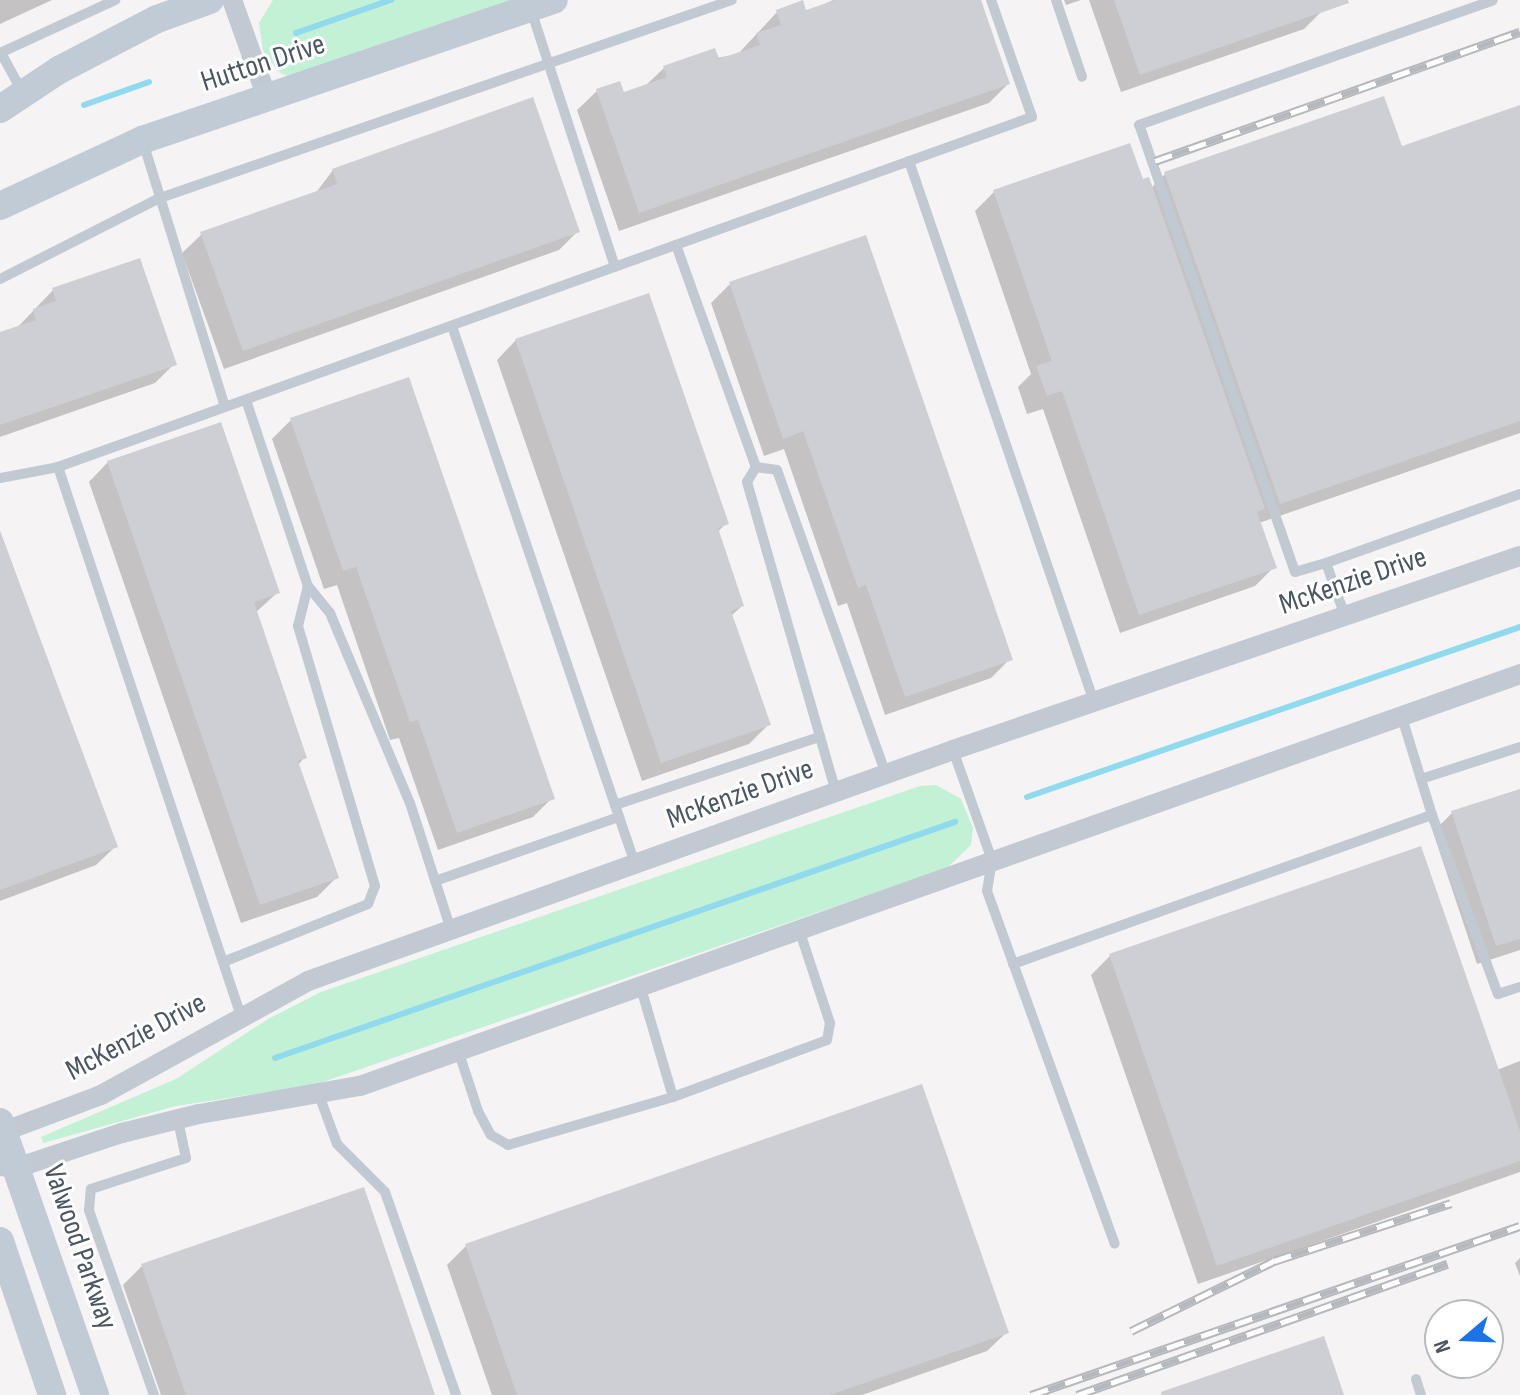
<!DOCTYPE html>
<style>
body{margin:0}
#map{position:relative;width:1520px;height:1395px;overflow:hidden;background:#f5f3f3;font-family:"Sofia Sans Condensed",sans-serif}
div>[style]{position:absolute}
[style*='--x']{left:calc(var(--x)*1px);top:calc(var(--y)*1px);width:calc(var(--w)*1px);rotate:calc(var(--a)*1deg)}
.green>*{inset:0;background:#c3f1d5}
.shadow>*{inset:0;background:#0003}
.stream>*{height:6px;margin:-3px;padding:0 3px;transform-origin:3px;border-radius:3px;background:#90daee}
.building>*{inset:0;background:#cdcfd5}
.lane>*{height:10px;margin:-5px;padding:0 5px;transform-origin:5px;border-radius:5px;background:#c1cad2}
.street>*{height:20px;margin:-10px;padding:0 10px;transform-origin:10px;border-radius:10px;background:#c1cad2}
.secondary>*{height:28px;margin:-14px;padding:0 14px;transform-origin:14px;border-radius:14px;background:#c1cbd6}
.rail>*{height:9px;margin-top:-4.5px;transform-origin:0;background:repeating-linear-gradient(90deg,#fff 0 18px,#b5b8bd 0 36px);box-sizing:border-box;border-block:2px solid #b5b8bd}
span{translate:-50% -50%;white-space:nowrap;text-align:center;line-height:1.15;-webkit-text-stroke:6px #fff;paint-order:stroke}
.street-label{font-size:30px;color:#4a5661}
.north{position:absolute;left:1424px;top:1299px;width:80px;height:80px;box-sizing:border-box;background:#fff;border:2px solid #b7bbc0;border-radius:50%;rotate:251deg;font-size:22px;font-weight:700;line-height:32px;text-align:center;color:#4a5661}
.north::after{content:'';display:block;margin:auto;width:28px;height:36px;background:#1a73e8;clip-path:polygon(50% 0,100% 100%,50% 72%,0 100%)}
</style>
<div id="map">
<div class="green">
<div style="clip-path:polygon(273px 0,527px 0,297px 79px,280px 73px,263px 51px,259px 23px)"></div>
<div style="clip-path:polygon(936px 785px,961px 799px,973px 828px,971px 845px,947px 868px,314px 1085px,176px 1106px,43px 1143px,41px 1137px,176px 1079px,268px 1019px,321px 992px,920px 786px)"></div>
</div>
<div class="shadow">
<div style="clip-path:polygon(0 0,52px 0,0 24px)"></div>
<div style="clip-path:polygon(833px 0,979px 0,1008px 84px,989px 103px,619px 231px,577px 110px,597px 91px,619px 83px,623px 94px,644px 87px,664px 68px,738px 54px,777px 12px,805px 13px)"></div>
<div style="clip-path:polygon(1064px 0,1081px 0,1066px 5px)"></div>
<div style="clip-path:polygon(1089px 0,1319px 0,1323px 10px,1304px 29px,1121px 92px)"></div>
<div style="clip-path:polygon(1520px 108px,1520px 433px,1259px 523px,1274px 567px,1255px 586px,1120px 633px,1043px 409px,1027px 414px,1018px 387px,1031px 374px,975px 211px,994px 192px,1142px 182px,1151px 188px,1165px 174px,1400px 149px)"></div>
<div style="clip-path:polygon(333px 170px,578px 231px,559px 250px,224px 369px,182px 253px,202px 234px,315px 194px)"></div>
<div style="clip-path:polygon(730px 284px,1010px 659px,991px 678px,885px 715px,847px 603px,838px 606px,784px 449px,764px 456px,711px 303px)"></div>
<div style="clip-path:polygon(53px 290px,174px 364px,155px 383px,0 437px,0 334px,16px 329px)"></div>
<div style="clip-path:polygon(516px 340px,726px 523px,717px 533px,742px 606px,731px 616px,768px 725px,749px 744px,642px 781px,497px 360px)"></div>
<div style="clip-path:polygon(291px 420px,552px 798px,533px 817px,438px 850px,399px 738px,390px 740px,337px 585px,324px 589px,272px 439px)"></div>
<div style="clip-path:polygon(108px 462px,277px 593px,255px 613px,305px 757px,298px 765px,336px 878px,317px 897px,241px 923px,89px 482px)"></div>
<div style="clip-path:polygon(0 531px,116px 846px,96px 865px,0 901px)"></div>
<div style="clip-path:polygon(1520px 791px,1520px 950px,1477px 964px,1433px 832px,1452px 813px)"></div>
<div style="clip-path:polygon(1110px 956px,1497px 1070px,1520px 1061px,1520px 1172px,1198px 1284px,1091px 975px)"></div>
<div style="clip-path:polygon(466px 1246px,1007px 1332px,987px 1351px,862px 1395px,492px 1395px,447px 1265px)"></div>
<div style="clip-path:polygon(1520px 1258px,1520px 1276px,1515px 1263px)"></div>
<div style="clip-path:polygon(142px 1266px,433px 1395px,161px 1395px,123px 1285px)"></div>
</div>
<div class="stream">
<div style="--x:296;--y:33;--w:101;--a:-19.2"></div>
<div style="--x:84;--y:105;--w:69;--a:-19.5"></div>
<div style="--x:1027;--y:797;--w:521;--a:-19.03"></div>
<div style="--x:275;--y:1058;--w:720;--a:-19.14"></div>
</div>
<div class="building">
<div style="clip-path:polygon(803px 0,806px 10px,836px 0,981px 0,1010px 84px,639px 213px,596px 89px,620px 81px,624px 92px,667px 77px,663px 66px,715px 48px,719px 59px,760px 45px,756px 33px,781px 25px,776px 10px)"></div>
<div style="clip-path:polygon(1114px 0,1348px 0,1349px 3px,1140px 75px)"></div>
<div style="clip-path:polygon(1384px 96px,1402px 146px,1520px 105px,1520px 421px,1280px 504px,1164px 172px)"></div>
<div style="clip-path:polygon(533px 97px,580px 232px,243px 351px,200px 232px,337px 184px,332px 169px)"></div>
<div style="clip-path:polygon(1130px 143px,1143px 179px,1149px 177px,1265px 509px,1257px 512px,1277px 568px,1139px 615px,1062px 391px,1047px 396px,1036px 366px,1052px 361px,993px 190px)"></div>
<div style="clip-path:polygon(866px 235px,1013px 660px,905px 697px,866px 585px,858px 588px,803px 431px,783px 439px,729px 282px)"></div>
<div style="clip-path:polygon(140px 258px,177px 365px,0 425px,0 332px,36px 320px,33px 309px,56px 301px,52px 288px)"></div>
<div style="clip-path:polygon(649px 293px,729px 524px,718px 528px,744px 606px,731px 611px,771px 725px,661px 763px,515px 339px)"></div>
<div style="clip-path:polygon(409px 377px,555px 799px,457px 833px,418px 720px,410px 722px,356px 567px,343px 571px,290px 418px)"></div>
<div style="clip-path:polygon(221px 422px,280px 593px,254px 602px,307px 758px,298px 761px,339px 878px,260px 905px,107px 461px)"></div>
<div style="clip-path:polygon(0 531px,118px 847px,0 890px)"></div>
<div style="clip-path:polygon(1520px 789px,1520px 939px,1496px 946px,1451px 811px)"></div>
<div style="clip-path:polygon(1421px 846px,1520px 1131px,1520px 1161px,1217px 1266px,1109px 954px)"></div>
<div style="clip-path:polygon(922px 1084px,1009px 1333px,830px 1395px,517px 1395px,465px 1244px)"></div>
<div style="clip-path:polygon(364px 1187px,435px 1395px,186px 1395px,141px 1264px)"></div>
<div style="clip-path:polygon(1324px 1336px,1344px 1395px,1161px 1395px,1161px 1392px)"></div>
</div>
<div class="lane">
<div style="--x:1056;--y:0;--w:81;--a:71.3"></div>
<div style="--x:531;--y:10;--w:270;--a:71.9"></div>
<div style="--x:0;--y:53;--w:127;--a:-24.7"></div>
<div style="--x:1;--y:53;--w:46;--a:61.2"></div>
<div style="--x:143;--y:142;--w:277;--a:72.8"></div>
<div style="--x:909;--y:161;--w:572;--a:71.12"></div>
<div style="--x:676;--y:245;--w:236;--a:70.2"></div>
<div style="--x:756;--y:467;--w:17;--a:121"></div>
<div style="--x:747;--y:482;--w:323;--a:74"></div>
<div style="--x:0;--y:279;--w:179;--a:-26.9"></div>
<div style="--x:160;--y:198;--w:605;--a:-19.09"></div>
<div style="--x:452;--y:326;--w:568;--a:71.21"></div>
<div style="--x:246;--y:400;--w:196;--a:71.6"></div>
<div style="--x:308;--y:586;--w:35;--a:51"></div>
<div style="--x:330;--y:613;--w:206;--a:67.2"></div>
<div style="--x:410;--y:803;--w:133;--a:72.1"></div>
<div style="--x:756;--y:467;--w:21;--a:8"></div>
<div style="--x:777;--y:470;--w:323;--a:70.3"></div>
<div style="--x:0;--y:478;--w:59;--a:-10.7"></div>
<div style="--x:1326;--y:563;--w:32;--a:164"></div>
<div style="--x:1295;--y:572;--w:473;--a:-109.2"></div>
<div style="--x:1139;--y:125;--w:375;--a:-19.4"></div>
<div style="--x:1345;--y:616;--w:56;--a:-109.7"></div>
<div style="--x:1326;--y:563;--w:206;--a:-19.6"></div>
<div style="--x:953;--y:750;--w:117;--a:70.5"></div>
<div style="--x:992;--y:860;--w:31;--a:99"></div>
<div style="--x:987;--y:891;--w:375;--a:70.1"></div>
<div style="--x:1421;--y:779;--w:104;--a:-17.9"></div>
<div style="--x:615;--y:805;--w:216;--a:-18.4"></div>
<div style="--x:1432;--y:815;--w:191;--a:69.8"></div>
<div style="--x:1498;--y:994;--w:23;--a:-18"></div>
<div style="--x:435;--y:881;--w:195;--a:-19.2"></div>
<div style="--x:223;--y:962;--w:156;--a:-21.8"></div>
<div style="--x:368;--y:904;--w:19;--a:-69"></div>
<div style="--x:375;--y:886;--w:271;--a:-106.5"></div>
<div style="--x:298;--y:626;--w:41;--a:-76"></div>
<div style="--x:1013;--y:964;--w:445;--a:-19.6"></div>
<div style="--x:1432;--y:815;--w:106;--a:-107.1"></div>
<div style="--x:241;--y:1016;--w:579;--a:-108.43"></div>
<div style="--x:58;--y:467;--w:1035;--a:-19.77"></div>
<div style="--x:1032;--y:117;--w:124;--a:-109.3"></div>
<div style="--x:458;--y:1050;--w:64;--a:71.8"></div>
<div style="--x:478;--y:1111;--w:27;--a:62"></div>
<div style="--x:491;--y:1135;--w:20;--a:30"></div>
<div style="--x:508;--y:1145;--w:172;--a:-16.2"></div>
<div style="--x:673;--y:1097;--w:117;--a:-106.4"></div>
<div style="--x:319;--y:1095;--w:52;--a:69.8"></div>
<div style="--x:337;--y:1144;--w:68;--a:45"></div>
<div style="--x:385;--y:1192;--w:215;--a:70.7"></div>
<div style="--x:673;--y:1097;--w:164;--a:-20.3"></div>
<div style="--x:827;--y:1040;--w:17;--a:-80"></div>
<div style="--x:830;--y:1023;--w:99;--a:-108.3"></div>
<div style="--x:1416;--y:1379;--w:17;--a:73"></div>
<div style="--x:154;--y:1395;--w:196;--a:-109.4"></div>
<div style="--x:89;--y:1210;--w:21;--a:-85"></div>
<div style="--x:91;--y:1189;--w:100;--a:-18.1"></div>
<div style="--x:186;--y:1158;--w:40;--a:-102"></div>
</div>
<div class="street">
<div style="--x:232;--y:0;--w:104;--a:70.3"></div>
<div style="--x:0;--y:1133;--w:108;--a:-20.6"></div>
<div style="--x:101;--y:1095;--w:236;--a:-28.8"></div>
<div style="--x:308;--y:981;--w:685;--a:-19.7"></div>
<div style="--x:953;--y:750;--w:599;--a:-18.89"></div>
<div style="--x:0;--y:1166;--w:16;--a:7"></div>
<div style="--x:16;--y:1168;--w:112;--a:-18.3"></div>
<div style="--x:122;--y:1133;--w:79;--a:-13.9"></div>
<div style="--x:199;--y:1114;--w:163;--a:-9.9"></div>
<div style="--x:360;--y:1086;--w:1231;--a:-19.55"></div>
</div>
<div class="secondary">
<div style="--x:0;--y:109;--w:71;--a:-33.5"></div>
<div style="--x:59;--y:70;--w:110;--a:-27.5"></div>
<div style="--x:157;--y:19;--w:56;--a:-19.7"></div>
<div style="--x:0;--y:206;--w:157;--a:-24.9"></div>
<div style="--x:142;--y:140;--w:435;--a:-18.8"></div>
<div style="--x:0;--y:1122;--w:289;--a:70.8"></div>
<div style="--x:0;--y:1241;--w:163;--a:71.3"></div>
</div>
<div class="rail">
<div style="--x:1155;--y:161;--w:387;--a:-19.5"></div>
<div style="--x:1131;--y:1331;--w:159;--a:-26.1"></div>
<div style="--x:1274;--y:1261;--w:186;--a:-18.1"></div>
<div style="--x:1031;--y:1395;--w:517;--a:-19.07"></div>
<div style="--x:1077;--y:1395;--w:393;--a:-19.5"></div>
</div>
<div class="street-label">
<span style="left:263px;top:63px;rotate:-18deg">Hutton Drive</span>
<span style="left:1353px;top:581px;rotate:-19deg">McKenzie Drive</span>
<span style="left:740px;top:794px;rotate:-20deg">McKenzie Drive</span>
<span style="left:136px;top:1037px;rotate:-28deg">McKenzie Drive</span>
<span style="left:80px;top:1247px;rotate:71deg">Valwood Parkway</span>
</div>
<div class="north">N</div>
</div>
